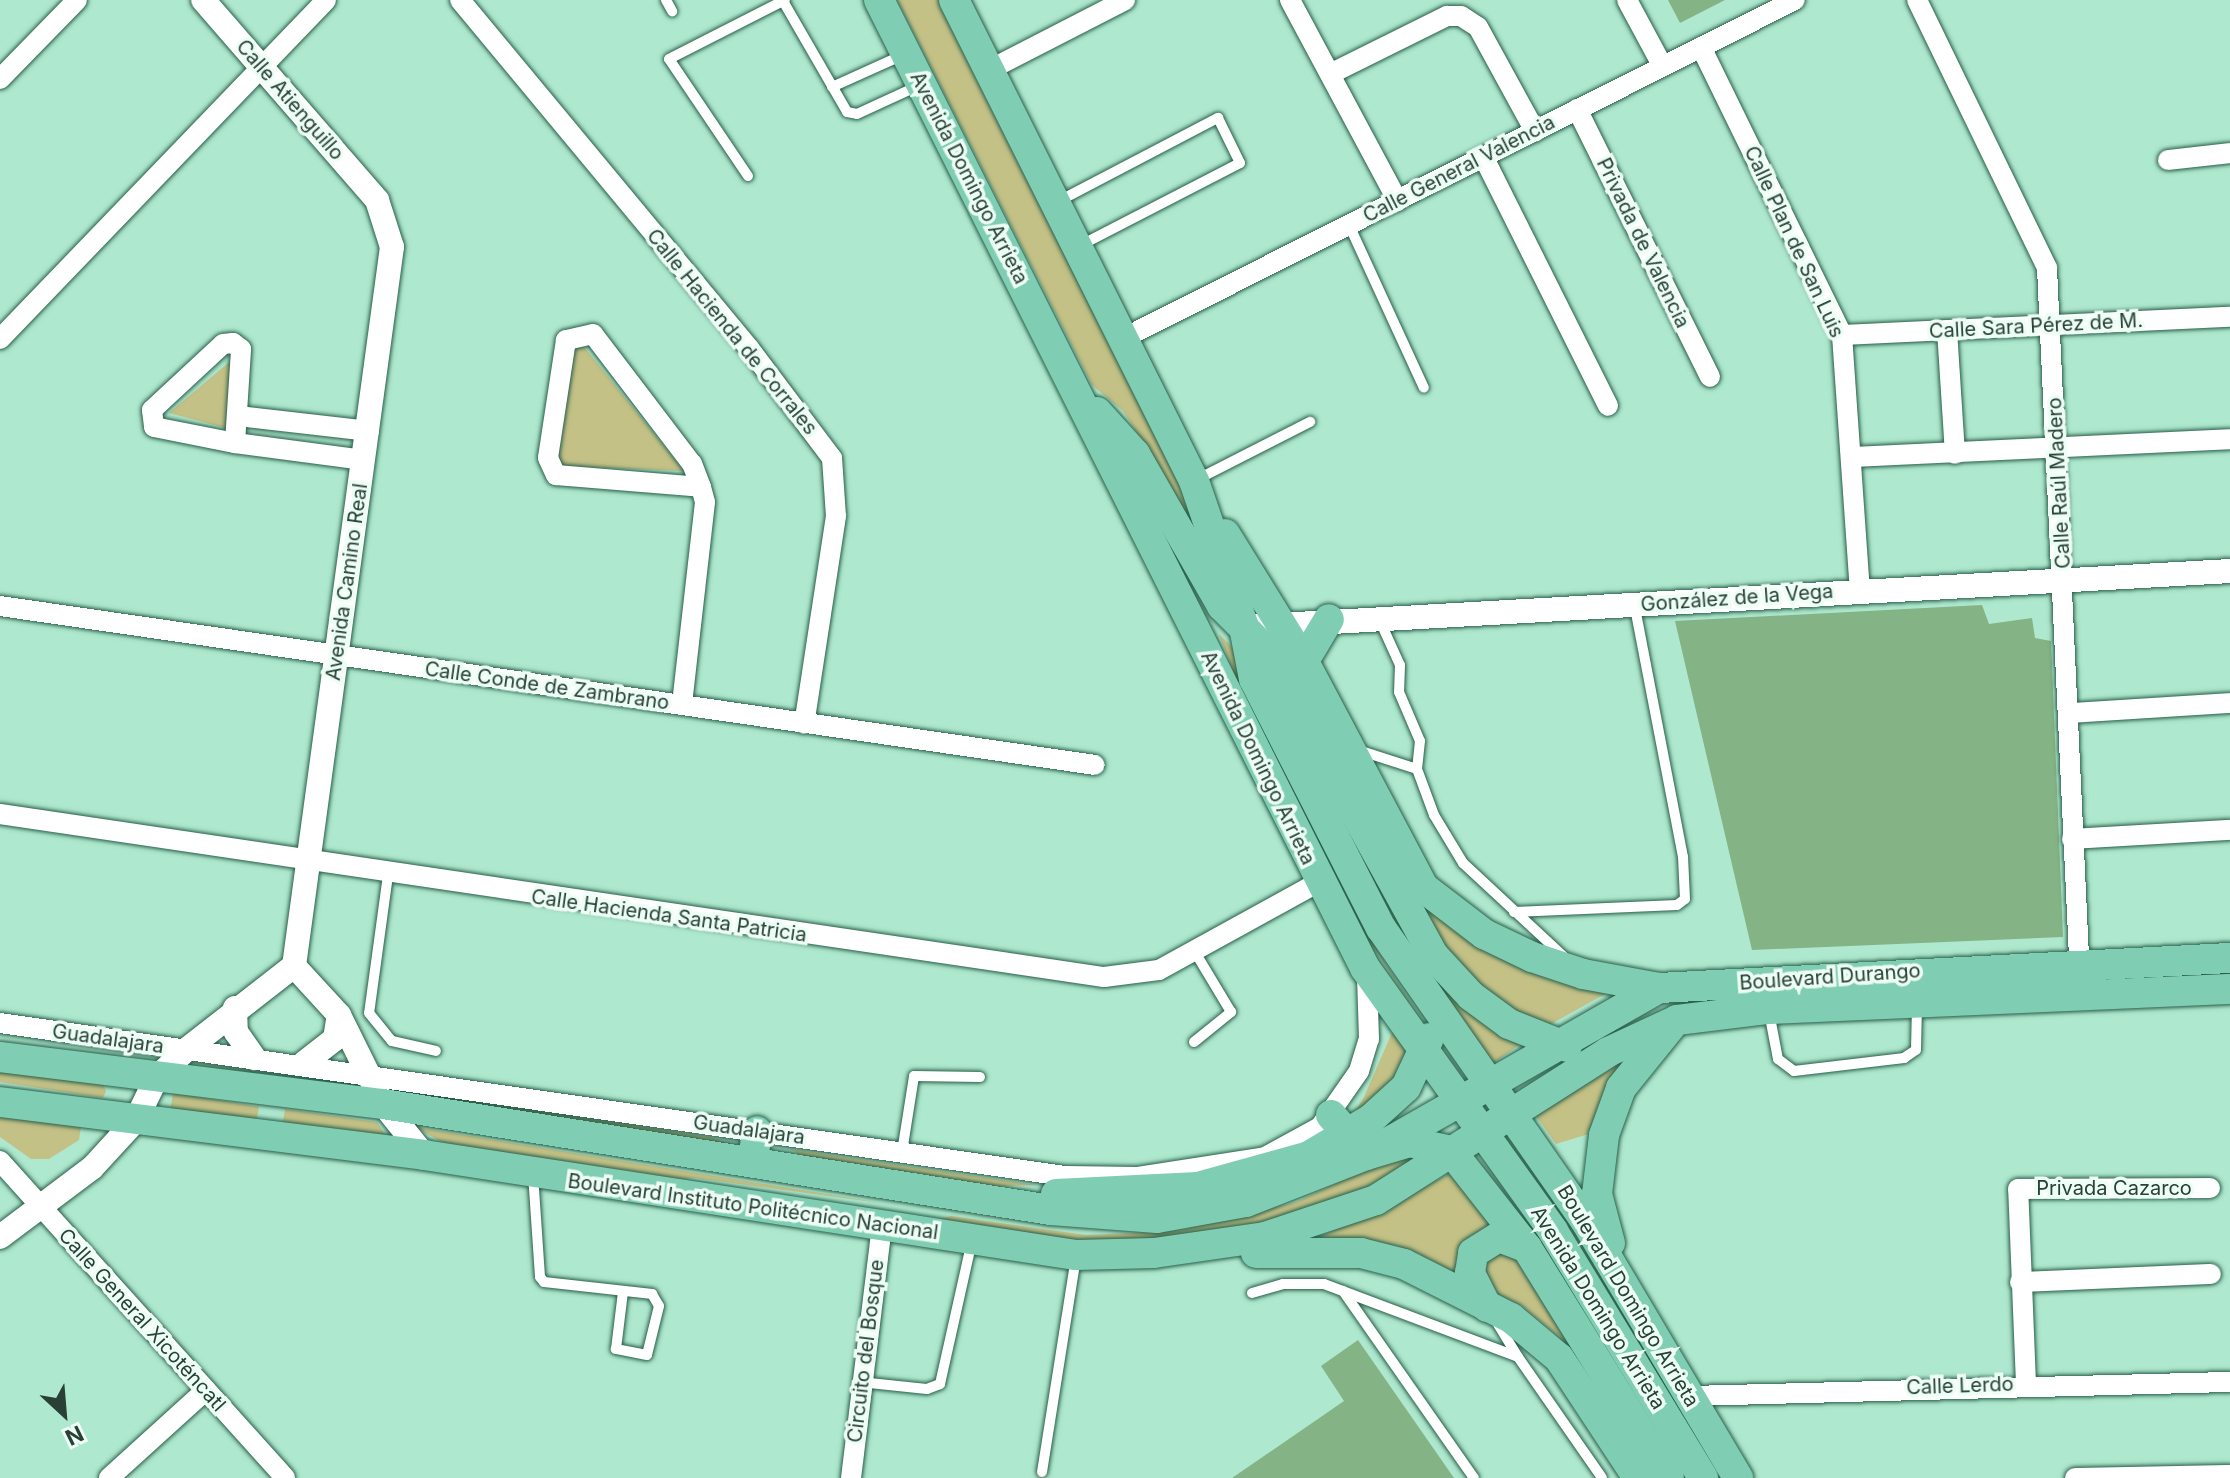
<!DOCTYPE html>
<meta charset="utf-8">
<style>
body{margin:0}
#map{position:relative;width:2230px;height:1478px;overflow:hidden;background:#aee8ce;font-family:Inter,sans-serif}
div>[style]{position:absolute}
[style*='--x']{left:calc(var(--x)*1px);top:calc(var(--y)*1px);width:calc(var(--w)*1px);rotate:calc(var(--a)*1deg)}
.green>*{inset:0;background:#c4c186;transform-origin:0 0}
.building>*{inset:0;background:#84b385}
.roads{filter:drop-shadow(0 0 2px #275e49) drop-shadow(0 0 2px #275e49)}
.service>*{height:10px;margin:-5px;padding:0 5px;transform-origin:5px;border-radius:5px;background:#fff}
.minor>*{height:20px;margin:-10px;padding:0 10px;transform-origin:10px;border-radius:10px;background:#fff}
.tertiary>*{height:24px;margin:-12px;padding:0 12px;transform-origin:12px;border-radius:12px;background:#fff}
.primary>*{height:30px;margin:-15px;padding:0 15px;transform-origin:15px;border-radius:15px;background:#7fcdb3}
span{translate:-50% -50%;white-space:nowrap;text-align:center;line-height:1.15;-webkit-text-stroke:7px #edfef6;paint-order:stroke}
.street-label{font-size:20px;color:#284036}
.north{position:absolute;left:24px;top:1374px;width:80px;height:80px;-webkit-text-stroke:6px #edfef6;paint-order:stroke;rotate:154deg;font-size:22px;font-weight:700;line-height:32px;text-align:center;color:#284036}
.north::after{content:'';display:block;margin:auto;width:28px;height:36px;background:#284036;clip-path:polygon(50% 0,100% 100%,50% 72%,0 100%)}
</style>
<div id="map">
<div class="green">
<div style="clip-path:polygon(897px 0,940px 0,1182px 482px,1206px 565px,1141px 439px,1123px 411px,1092px 385px)"></div>
<div style="clip-path:polygon(577px 338px,684px 471px,553px 466px)"></div>
<div style="clip-path:polygon(234px 358px,229px 429px,169px 413px)"></div>
<div style="clip-path:polygon(1219px 634px,1232px 647px,1267px 738px,1357px 917px,1417px 1014px,1355px 918px,1236px 679px)"></div>
<div style="clip-path:polygon(1303px 680px,1432px 901px,1614px 989px,1542px 1029px,1484px 991px,1442px 949px)"></div>
<div style="clip-path:polygon(1298px 731px,1399px 922px,1523px 1042px,1494px 1063px,1410px 949px)"></div>
<div style="clip-path:polygon(1394px 1028px,1416px 1057px,1352px 1117px,1364px 1097px)"></div>
<div style="clip-path:polygon(1631px 1053px,1592px 1133px,1556px 1144px,1536px 1116px)"></div>
<div style="clip-path:polygon(0 1068px,103px 1084px,106px 1091px,103px 1098px,0 1082px)"></div>
<div style="clip-path:polygon(400px 1087px,714px 1138px,738px 1147px,401px 1094px)"></div>
<div style="left:173px;top:1093px;width:87px;height:19px;rotate:9deg"></div>
<div style="clip-path:polygon(285px 1109px,377px 1122px,387px 1138px,282px 1127px)"></div>
<div style="clip-path:polygon(0 1114px,81px 1127px,79px 1140px,49px 1159px,31px 1159px,0 1137px)"></div>
<div style="clip-path:polygon(415px 1127px,881px 1203px,695px 1178px,652px 1182px,452px 1148px)"></div>
<div style="clip-path:polygon(790px 1149px,1036px 1185px,973px 1187px,807px 1159px)"></div>
<div style="clip-path:polygon(1425px 1153px,1379px 1186px,1280px 1223px,1108px 1244px,926px 1222px,951px 1216px,1086px 1235px,1178px 1231px,1296px 1202px,1387px 1160px)"></div>
<div style="clip-path:polygon(1447px 1175px,1457px 1175px,1500px 1225px,1470px 1236px,1458px 1274px,1375px 1241px,1318px 1238px)"></div>
<div style="clip-path:polygon(1511px 1244px,1613px 1409px,1560px 1337px,1522px 1306px,1484px 1288px,1480px 1254px)"></div>
</div>
<div class="building">
<div style="clip-path:polygon(1668px 0,1725px 0,1680px 23px)"></div>
<div style="clip-path:polygon(1982px 605px,1989px 624px,2032px 618px,2035px 638px,2051px 641px,2063px 937px,1752px 950px,1675px 621px)"></div>
<div style="clip-path:polygon(1358px 1340px,1454px 1478px,1232px 1478px,1344px 1401px,1321px 1366px)"></div>
</div>
<div class="roads">
<div class="service">
<div style="--x:666;--y:0;--w:13;--a:61"></div>
<div style="--x:783;--y:1;--w:128;--a:60"></div>
<div style="--x:847;--y:112;--w:10;--a:11"></div>
<div style="--x:857;--y:114;--w:67;--a:-24.7"></div>
<div style="--x:832;--y:87;--w:80;--a:-24.3"></div>
<div style="--x:748;--y:176;--w:141;--a:-124"></div>
<div style="--x:669;--y:59;--w:130;--a:-27"></div>
<div style="--x:1057;--y:202;--w:182;--a:-27.6"></div>
<div style="--x:1218;--y:118;--w:50;--a:63.9"></div>
<div style="--x:1240;--y:163;--w:181;--a:152.7"></div>
<div style="--x:1349;--y:225;--w:179;--a:65.3"></div>
<div style="--x:1198;--y:479;--w:126;--a:-27"></div>
<div style="--x:1380;--y:621;--w:48;--a:65.6"></div>
<div style="--x:1400;--y:665;--w:27;--a:92"></div>
<div style="--x:1399;--y:692;--w:53;--a:66.8"></div>
<div style="--x:1420;--y:741;--w:28;--a:96"></div>
<div style="--x:1417;--y:769;--w:49;--a:69.7"></div>
<div style="--x:1434;--y:815;--w:56;--a:58.9"></div>
<div style="--x:1463;--y:863;--w:138;--a:42.9"></div>
<div style="--x:1358;--y:750;--w:62;--a:17.9"></div>
<div style="--x:388;--y:875;--w:139;--a:97.8"></div>
<div style="--x:369;--y:1013;--w:36;--a:51"></div>
<div style="--x:392;--y:1041;--w:45;--a:12.8"></div>
<div style="--x:1514;--y:912;--w:163;--a:-2.5"></div>
<div style="--x:1677;--y:905;--w:10;--a:-37"></div>
<div style="--x:1685;--y:899;--w:42;--a:-92.7"></div>
<div style="--x:1683;--y:857;--w:255;--a:-100.9"></div>
<div style="--x:1769;--y:1012;--w:48;--a:79.2"></div>
<div style="--x:1778;--y:1059;--w:20;--a:37"></div>
<div style="--x:1794;--y:1071;--w:111;--a:-6.7"></div>
<div style="--x:1904;--y:1058;--w:14;--a:-34"></div>
<div style="--x:1916;--y:1050;--w:43;--a:-88.7"></div>
<div style="--x:1194;--y:1042;--w:48;--a:-39"></div>
<div style="--x:1231;--y:1012;--w:70;--a:-121"></div>
<div style="--x:902;--y:1152;--w:77;--a:-81"></div>
<div style="--x:914;--y:1076;--w:66;--a:0.9"></div>
<div style="--x:533;--y:1174;--w:103;--a:86.1"></div>
<div style="--x:540;--y:1277;--w:6;--a:51"></div>
<div style="--x:544;--y:1282;--w:109;--a:6.3"></div>
<div style="--x:652;--y:1294;--w:14;--a:60"></div>
<div style="--x:659;--y:1306;--w:50;--a:103.8"></div>
<div style="--x:647;--y:1355;--w:32;--a:-169"></div>
<div style="--x:616;--y:1349;--w:57;--a:-83"></div>
<div style="--x:1343;--y:1291;--w:228;--a:55"></div>
<div style="--x:1252;--y:1293;--w:32;--a:-16"></div>
<div style="--x:1283;--y:1284;--w:41;--a:0"></div>
<div style="--x:1324;--y:1284;--w:207;--a:20.6"></div>
<div style="--x:1518;--y:1357;--w:147;--a:55.2"></div>
<div style="--x:1496;--y:1321;--w:42;--a:58.6"></div>
<div style="--x:860;--y:1382;--w:67;--a:6"></div>
<div style="--x:927;--y:1389;--w:14;--a:-21"></div>
<div style="--x:940;--y:1384;--w:147;--a:-77.4"></div>
<div style="--x:1042;--y:1472;--w:218;--a:-81"></div>
</div>
<div class="minor">
<div style="--x:460;--y:0;--w:452;--a:50.3"></div>
<div style="--x:749;--y:348;--w:138;--a:53"></div>
<div style="--x:832;--y:458;--w:58;--a:86.1"></div>
<div style="--x:836;--y:516;--w:210;--a:98.7"></div>
<div style="--x:1290;--y:0;--w:228;--a:61.8"></div>
<div style="--x:1627;--y:0;--w:74;--a:61.7"></div>
<div style="--x:1917;--y:0;--w:298;--a:64.1"></div>
<div style="--x:2047;--y:268;--w:710;--a:87.34"></div>
<div style="--x:1701;--y:47;--w:321;--a:63.9"></div>
<div style="--x:1842;--y:335;--w:257;--a:86"></div>
<div style="--x:989;--y:70;--w:153;--a:-27.2"></div>
<div style="--x:1330;--y:74;--w:131;--a:-26.4"></div>
<div style="--x:1447;--y:16;--w:14;--a:0"></div>
<div style="--x:1461;--y:16;--w:20;--a:33"></div>
<div style="--x:1478;--y:27;--w:119;--a:61.3"></div>
<div style="--x:0;--y:79;--w:110;--a:-45.7"></div>
<div style="--x:1577;--y:109;--w:299;--a:63.6"></div>
<div style="--x:1484;--y:158;--w:277;--a:63.4"></div>
<div style="--x:2168;--y:160;--w:62;--a:-6.4"></div>
<div style="--x:1947;--y:330;--w:124;--a:86.3"></div>
<div style="--x:1842;--y:335;--w:388;--a:-2.7"></div>
<div style="--x:1124;--y:338;--w:751;--a:-26.74"></div>
<div style="--x:0;--y:339;--w:470;--a:-46.1"></div>
<div style="--x:238;--y:416;--w:132;--a:6.5"></div>
<div style="--x:235;--y:443;--w:94;--a:-86.3"></div>
<div style="--x:241;--y:349;--w:10;--a:-143"></div>
<div style="--x:233;--y:343;--w:10;--a:174"></div>
<div style="--x:223;--y:344;--w:97;--a:137.1"></div>
<div style="--x:152;--y:410;--w:17;--a:83"></div>
<div style="--x:154;--y:427;--w:83;--a:11.2"></div>
<div style="--x:235;--y:443;--w:130;--a:7.5"></div>
<div style="--x:1852;--y:457;--w:378;--a:-2.7"></div>
<div style="--x:0;--y:606;--w:1106;--a:8.26"></div>
<div style="--x:682;--y:704;--w:203;--a:-83.5"></div>
<div style="--x:705;--y:502;--w:16;--a:-105"></div>
<div style="--x:701;--y:487;--w:25;--a:-111"></div>
<div style="--x:692;--y:464;--w:163;--a:-127.3"></div>
<div style="--x:593;--y:334;--w:28;--a:167"></div>
<div style="--x:566;--y:340;--w:119;--a:98.7"></div>
<div style="--x:548;--y:458;--w:19;--a:65"></div>
<div style="--x:556;--y:475;--w:145;--a:4.7"></div>
<div style="--x:2071;--y:713;--w:159;--a:-3.6"></div>
<div style="--x:0;--y:814;--w:1116;--a:8.4"></div>
<div style="--x:1104;--y:977;--w:55;--a:-7.3"></div>
<div style="--x:1159;--y:970;--w:183;--a:-28.8"></div>
<div style="--x:2072;--y:839;--w:158;--a:-3.3"></div>
<div style="--x:0;--y:1023;--w:1076;--a:8.18"></div>
<div style="--x:1065;--y:1176;--w:73;--a:0.8"></div>
<div style="--x:1138;--y:1177;--w:129;--a:-8.9"></div>
<div style="--x:1265;--y:1157;--w:63;--a:-28.6"></div>
<div style="--x:1320;--y:1127;--w:68;--a:-55.1"></div>
<div style="--x:1359;--y:1071;--w:34;--a:-73"></div>
<div style="--x:1369;--y:1039;--w:63;--a:-91.8"></div>
<div style="--x:0;--y:1161;--w:426;--a:48"></div>
<div style="--x:2020;--y:1282;--w:191;--a:-2.4"></div>
<div style="--x:2026;--y:1384;--w:195;--a:-92.3"></div>
<div style="--x:2018;--y:1189;--w:192;--a:-0.3"></div>
<div style="--x:1690;--y:1396;--w:540;--a:-1.49"></div>
<div style="--x:109;--y:1478;--w:131;--a:-42.2"></div>
<div style="--x:851;--y:1478;--w:255;--a:-83"></div>
<div style="--x:2075;--y:1478;--w:155;--a:-1.1"></div>
</div>
<div class="tertiary">
<div style="--x:1244;--y:627;--w:988;--a:-3.25"></div>
<div style="--x:294;--y:966;--w:67;--a:47.4"></div>
<div style="--x:339;--y:1015;--w:99;--a:63.7"></div>
<div style="--x:383;--y:1104;--w:65;--a:51.2"></div>
<div style="--x:235;--y:1008;--w:24;--a:88"></div>
<div style="--x:236;--y:1032;--w:32;--a:55"></div>
<div style="--x:304;--y:1063;--w:39;--a:-38"></div>
<div style="--x:335;--y:1039;--w:24;--a:-81"></div>
<div style="--x:0;--y:1237;--w:115;--a:-36.9"></div>
<div style="--x:92;--y:1168;--w:65;--a:-47.5"></div>
<div style="--x:136;--y:1120;--w:48;--a:-64"></div>
<div style="--x:157;--y:1077;--w:40;--a:-43"></div>
<div style="--x:186;--y:1050;--w:137;--a:-37.9"></div>
<div style="--x:294;--y:966;--w:726;--a:-82.24"></div>
<div style="--x:392;--y:247;--w:49;--a:-107.7"></div>
<div style="--x:377;--y:200;--w:265;--a:-131"></div>
</div>
<div class="primary">
<div style="--x:879;--y:0;--w:1083;--a:63.34"></div>
<div style="--x:1365;--y:968;--w:323;--a:54.4"></div>
<div style="--x:1553;--y:1231;--w:289;--a:58.7"></div>
<div style="--x:954;--y:0;--w:538;--a:63.48"></div>
<div style="--x:1194;--y:481;--w:154;--a:71.1"></div>
<div style="--x:1244;--y:627;--w:53;--a:79.1"></div>
<div style="--x:1254;--y:679;--w:280;--a:63"></div>
<div style="--x:1381;--y:928;--w:356;--a:55.1"></div>
<div style="--x:1585;--y:1220;--w:300;--a:59.3"></div>
<div style="--x:1097;--y:412;--w:57;--a:47.9"></div>
<div style="--x:1135;--y:454;--w:175;--a:60.2"></div>
<div style="--x:1222;--y:606;--w:61;--a:45"></div>
<div style="--x:1265;--y:649;--w:350;--a:61.2"></div>
<div style="--x:1434;--y:956;--w:54;--a:47.2"></div>
<div style="--x:1471;--y:996;--w:47;--a:36.4"></div>
<div style="--x:1509;--y:1024;--w:62;--a:21.6"></div>
<div style="--x:1225;--y:534;--w:146;--a:58.2"></div>
<div style="--x:1302;--y:658;--w:260;--a:62.1"></div>
<div style="--x:1424;--y:888;--w:76;--a:37.5"></div>
<div style="--x:1484;--y:934;--w:53;--a:25.6"></div>
<div style="--x:1532;--y:957;--w:54;--a:18.4"></div>
<div style="--x:1583;--y:974;--w:77;--a:10.4"></div>
<div style="--x:1295;--y:676;--w:66;--a:-59.2"></div>
<div style="--x:0;--y:1057;--w:386;--a:7"></div>
<div style="--x:383;--y:1104;--w:676;--a:9.02"></div>
<div style="--x:1051;--y:1210;--w:106;--a:4.3"></div>
<div style="--x:1157;--y:1218;--w:90;--a:-10.2"></div>
<div style="--x:1246;--y:1202;--w:129;--a:-21.4"></div>
<div style="--x:1366;--y:1155;--w:337;--a:-29.7"></div>
<div style="--x:1659;--y:988;--w:572;--a:-3.01"></div>
<div style="--x:0;--y:1102;--w:427;--a:7.1"></div>
<div style="--x:424;--y:1155;--w:660;--a:8.72"></div>
<div style="--x:1076;--y:1255;--w:78;--a:-1.5"></div>
<div style="--x:1154;--y:1253;--w:112;--a:-8.2"></div>
<div style="--x:1265;--y:1237;--w:117;--a:-18.4"></div>
<div style="--x:1376;--y:1200;--w:275;--a:-32.5"></div>
<div style="--x:1608;--y:1052;--w:76;--a:-24.9"></div>
<div style="--x:1677;--y:1020;--w:92;--a:-6.9"></div>
<div style="--x:1768;--y:1009;--w:462;--a:-2.5"></div>
<div style="--x:1331;--y:1115;--w:53;--a:48.8"></div>
<div style="--x:1366;--y:1155;--w:46;--a:-16.5"></div>
<div style="--x:1410;--y:1142;--w:42;--a:12.4"></div>
<div style="--x:1451;--y:1151;--w:123;--a:51.9"></div>
<div style="--x:1527;--y:1248;--w:270;--a:58.3"></div>
<div style="--x:753;--y:1160;--w:29;--a:-82"></div>
<div style="--x:1056;--y:1194;--w:142;--a:-2.8"></div>
<div style="--x:1198;--y:1187;--w:115;--a:-15.6"></div>
<div style="--x:1309;--y:1156;--w:72;--a:-30.8"></div>
<div style="--x:1371;--y:1119;--w:47;--a:-42.4"></div>
<div style="--x:1406;--y:1087;--w:54;--a:-64.9"></div>
<div style="--x:1610;--y:1243;--w:51;--a:-104.9"></div>
<div style="--x:1597;--y:1194;--w:59;--a:-83.2"></div>
<div style="--x:1604;--y:1135;--w:50;--a:-70.1"></div>
<div style="--x:1621;--y:1088;--w:80;--a:-51.1"></div>
<div style="--x:1256;--y:1253;--w:105;--a:0"></div>
<div style="--x:1361;--y:1253;--w:44;--a:14.3"></div>
<div style="--x:1404;--y:1264;--w:120;--a:26.8"></div>
<div style="--x:1511;--y:1318;--w:62;--a:39.8"></div>
<div style="--x:1559;--y:1358;--w:144;--a:56.6"></div>
<div style="--x:1487;--y:1307;--w:38;--a:-117"></div>
<div style="--x:1470;--y:1273;--w:20;--a:-81"></div>
<div style="--x:1473;--y:1253;--w:31;--a:-32"></div>
<div style="--x:1499;--y:1237;--w:30;--a:21"></div>
</div>
</div>
<div class="street-label">
<span style="left:290px;top:100px;rotate:49deg">Calle Atienguillo</span>
<span style="left:1459px;top:169px;rotate:-27deg">Calle General Valencia</span>
<span style="left:969px;top:178px;rotate:63deg">Avenida Domingo Arrieta</span>
<span style="left:1794px;top:242px;rotate:65deg">Calle Plan de San Luis</span>
<span style="left:1643px;top:243px;rotate:64deg">Privada de Valencia</span>
<span style="left:2036px;top:326px;rotate:-3deg">Calle Sara Pérez de M.</span>
<span style="left:732px;top:332px;rotate:51deg">Calle Hacienda de Corrales</span>
<span style="left:2059px;top:483px;rotate:-93deg">Calle Raúl Madero</span>
<span style="left:347px;top:582px;rotate:-82deg">Avenida Camino Real</span>
<span style="left:1737px;top:598px;rotate:-4deg">González de la Vega</span>
<span style="left:547px;top:686px;rotate:8deg">Calle Conde de Zambrano</span>
<span style="left:1258px;top:758px;rotate:64deg">Avenida Domingo Arrieta</span>
<span style="left:669px;top:916px;rotate:8deg">Calle Hacienda Santa Patricia</span>
<span style="left:1830px;top:977px;rotate:-4deg">Boulevard Durango</span>
<span style="left:108px;top:1039px;rotate:8deg">Guadalajara</span>
<span style="left:749px;top:1130px;rotate:8deg">Guadalajara</span>
<span style="left:2114px;top:1188px">Privada Cazarco</span>
<span style="left:753px;top:1207px;rotate:8deg">Boulevard Instituto Politécnico Nacional</span>
<span style="left:1628px;top:1296px;rotate:59deg">Boulevard Domingo Arrieta</span>
<span style="left:1598px;top:1308px;rotate:58deg">Avenida Domingo Arrieta</span>
<span style="left:142px;top:1320px;rotate:48deg">Calle General Xicoténcatl</span>
<span style="left:866px;top:1351px;rotate:-83deg">Circuito del Bosque</span>
<span style="left:1960px;top:1386px;rotate:-2deg">Calle Lerdo</span>
</div>
<div class="north">N</div>
</div>
